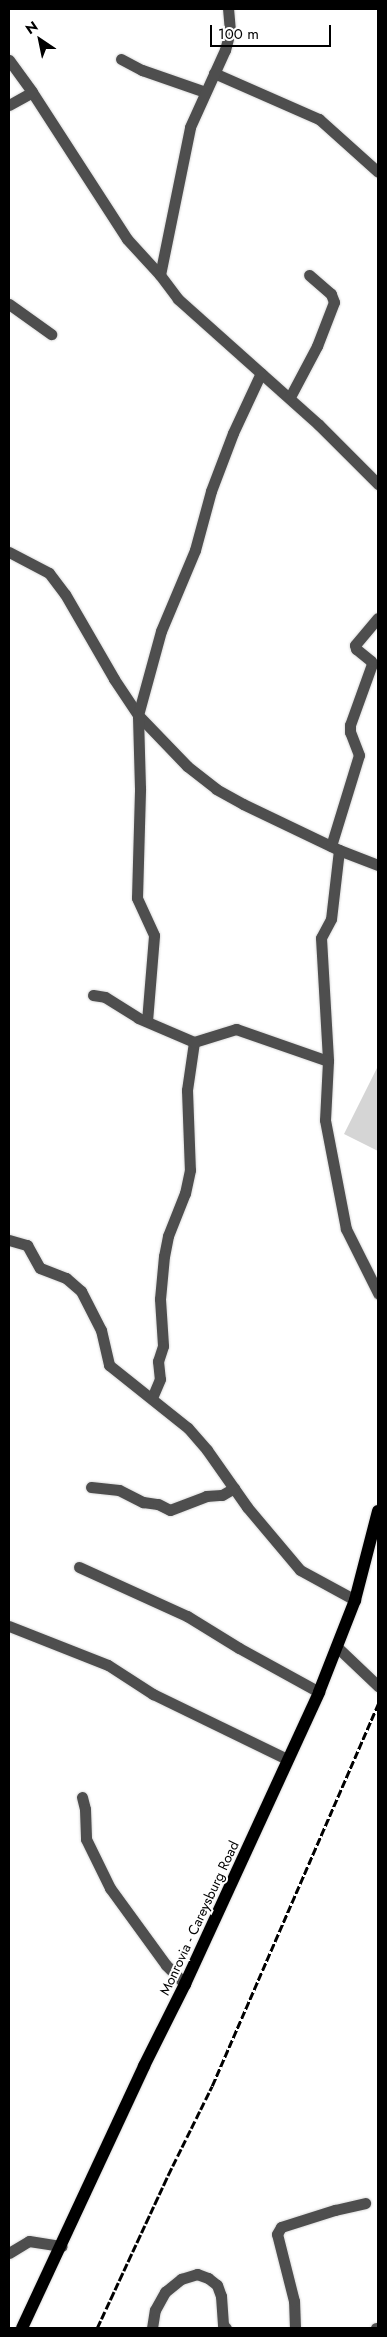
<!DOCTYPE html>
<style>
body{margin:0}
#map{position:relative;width:387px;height:2337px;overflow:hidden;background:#fff;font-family:Jost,sans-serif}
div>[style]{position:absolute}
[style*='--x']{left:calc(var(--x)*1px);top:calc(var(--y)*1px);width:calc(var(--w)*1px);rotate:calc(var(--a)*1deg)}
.green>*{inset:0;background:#d5d5d5}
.roads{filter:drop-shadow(0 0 1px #dbdbdb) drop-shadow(0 0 1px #dbdbdb)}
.minor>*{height:11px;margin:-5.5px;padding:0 5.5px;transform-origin:5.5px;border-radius:5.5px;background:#4e4e4e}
.major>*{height:12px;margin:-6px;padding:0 6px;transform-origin:6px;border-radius:6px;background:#000}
.rail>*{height:2.5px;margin-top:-1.25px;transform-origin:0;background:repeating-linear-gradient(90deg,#000 0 8px,transparent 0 10.5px)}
span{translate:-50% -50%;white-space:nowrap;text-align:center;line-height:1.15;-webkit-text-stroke:4px #fff;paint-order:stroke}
.street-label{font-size:14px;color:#000}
.frame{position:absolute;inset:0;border:10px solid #000;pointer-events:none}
.north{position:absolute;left:15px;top:15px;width:50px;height:50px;-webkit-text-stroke:4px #fff;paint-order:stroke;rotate:326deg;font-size:14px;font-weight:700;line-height:20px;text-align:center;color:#000}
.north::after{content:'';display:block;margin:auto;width:18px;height:22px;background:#000;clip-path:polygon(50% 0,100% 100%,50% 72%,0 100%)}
.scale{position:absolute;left:210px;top:25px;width:121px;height:22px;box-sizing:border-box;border:2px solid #000;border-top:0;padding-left:6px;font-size:15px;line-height:18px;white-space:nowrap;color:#000;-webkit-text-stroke:4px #fff;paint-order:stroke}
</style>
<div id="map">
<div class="green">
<div style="clip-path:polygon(378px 1066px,378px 1151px,344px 1134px)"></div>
</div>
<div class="roads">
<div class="minor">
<div style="--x:121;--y:59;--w:24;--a:28"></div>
<div style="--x:142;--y:70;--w:67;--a:19.2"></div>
<div style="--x:9;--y:60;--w:39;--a:54"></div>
<div style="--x:32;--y:92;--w:175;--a:57.1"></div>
<div style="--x:127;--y:239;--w:49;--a:47.5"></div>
<div style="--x:160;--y:275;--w:30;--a:53"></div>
<div style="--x:178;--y:299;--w:188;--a:41.8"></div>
<div style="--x:318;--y:424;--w:85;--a:45"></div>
<div style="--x:214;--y:73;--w:115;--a:23.7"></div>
<div style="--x:319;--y:119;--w:79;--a:41.9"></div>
<div style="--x:9;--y:105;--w:26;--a:-29"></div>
<div style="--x:160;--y:275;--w:151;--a:-78.5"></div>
<div style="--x:190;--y:127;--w:85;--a:-65.6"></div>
<div style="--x:225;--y:50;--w:20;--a:-75"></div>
<div style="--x:230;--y:31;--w:22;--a:-95"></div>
<div style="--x:9;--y:304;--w:52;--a:35.5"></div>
<div style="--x:290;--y:397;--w:58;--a:-62.1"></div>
<div style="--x:317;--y:346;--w:47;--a:-68.9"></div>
<div style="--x:334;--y:302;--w:9;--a:-111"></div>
<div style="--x:331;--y:294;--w:29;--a:-139"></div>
<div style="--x:9;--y:552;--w:45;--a:27.7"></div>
<div style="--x:49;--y:573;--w:26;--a:53"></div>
<div style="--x:65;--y:594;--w:98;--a:60"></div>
<div style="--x:114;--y:679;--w:43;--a:56.3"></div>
<div style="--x:138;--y:715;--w:71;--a:46.1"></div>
<div style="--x:187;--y:766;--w:37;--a:38"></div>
<div style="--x:216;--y:789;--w:31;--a:29"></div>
<div style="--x:243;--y:804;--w:106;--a:25.6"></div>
<div style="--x:339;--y:850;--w:42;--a:21"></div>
<div style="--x:331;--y:846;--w:95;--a:-72.9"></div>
<div style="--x:359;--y:755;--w:25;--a:-111"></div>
<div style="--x:350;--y:732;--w:7;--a:-90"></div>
<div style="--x:350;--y:725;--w:65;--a:-70.2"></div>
<div style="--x:372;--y:664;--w:3;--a:-108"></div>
<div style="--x:371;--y:661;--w:19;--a:-141"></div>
<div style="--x:356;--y:649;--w:4;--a:-104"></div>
<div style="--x:355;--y:645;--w:35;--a:-50"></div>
<div style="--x:339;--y:850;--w:69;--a:96.6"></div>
<div style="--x:331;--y:919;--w:21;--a:118"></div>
<div style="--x:321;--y:938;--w:123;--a:86.7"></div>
<div style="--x:328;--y:1061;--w:59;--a:92.9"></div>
<div style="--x:325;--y:1120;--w:111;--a:79.1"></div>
<div style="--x:346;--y:1229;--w:72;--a:63.4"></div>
<div style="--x:93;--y:995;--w:12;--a:9"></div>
<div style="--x:105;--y:997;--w:39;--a:32"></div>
<div style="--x:138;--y:1018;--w:61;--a:23.2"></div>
<div style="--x:194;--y:1042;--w:49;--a:98.3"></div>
<div style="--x:187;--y:1090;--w:80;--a:87.9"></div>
<div style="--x:190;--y:1170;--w:24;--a:102"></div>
<div style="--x:185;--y:1193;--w:46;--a:111.6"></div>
<div style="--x:168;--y:1236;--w:20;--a:101"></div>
<div style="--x:164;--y:1256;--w:43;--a:95.3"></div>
<div style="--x:160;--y:1299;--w:47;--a:86.3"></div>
<div style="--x:163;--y:1346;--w:16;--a:108"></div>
<div style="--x:158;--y:1361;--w:18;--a:84"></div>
<div style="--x:160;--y:1379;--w:21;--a:113"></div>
<div style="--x:147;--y:1021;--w:86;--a:-85.3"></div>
<div style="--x:154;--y:935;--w:41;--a:-114.7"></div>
<div style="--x:137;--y:898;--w:110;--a:-88.4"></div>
<div style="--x:140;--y:788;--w:73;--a:-91.6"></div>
<div style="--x:138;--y:715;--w:87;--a:-74.7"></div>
<div style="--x:161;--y:631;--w:88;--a:-67.2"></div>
<div style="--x:195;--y:550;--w:61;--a:-74.8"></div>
<div style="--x:211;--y:491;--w:62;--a:-69.2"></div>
<div style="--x:233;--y:433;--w:66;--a:-65"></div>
<div style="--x:194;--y:1042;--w:44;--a:-17.2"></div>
<div style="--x:236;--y:1029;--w:97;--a:19.2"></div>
<div style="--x:9;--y:1240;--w:19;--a:16"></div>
<div style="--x:27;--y:1245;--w:26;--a:61"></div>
<div style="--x:40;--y:1268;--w:28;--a:21"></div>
<div style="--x:66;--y:1278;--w:20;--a:41"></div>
<div style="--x:81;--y:1291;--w:44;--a:62.9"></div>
<div style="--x:101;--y:1330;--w:36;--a:77"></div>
<div style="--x:109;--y:1365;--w:101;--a:38.6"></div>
<div style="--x:188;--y:1428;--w:29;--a:49"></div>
<div style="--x:207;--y:1450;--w:70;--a:54.9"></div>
<div style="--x:247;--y:1507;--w:82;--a:49.9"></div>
<div style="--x:300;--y:1570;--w:63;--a:28.6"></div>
<div style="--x:91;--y:1487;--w:28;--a:6"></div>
<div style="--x:119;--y:1490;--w:27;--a:27"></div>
<div style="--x:143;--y:1502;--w:15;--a:8"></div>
<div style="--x:158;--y:1504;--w:13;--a:27"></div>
<div style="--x:170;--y:1510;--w:39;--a:-21"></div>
<div style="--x:206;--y:1496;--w:16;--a:-4"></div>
<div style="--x:222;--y:1495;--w:14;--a:-30"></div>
<div style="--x:79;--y:1567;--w:119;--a:24.4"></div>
<div style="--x:187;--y:1616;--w:61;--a:31.6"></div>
<div style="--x:239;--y:1648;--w:91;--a:28.8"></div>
<div style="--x:9;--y:1626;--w:106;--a:21.5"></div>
<div style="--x:108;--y:1665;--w:54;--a:32.8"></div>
<div style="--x:153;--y:1694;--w:149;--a:25.9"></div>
<div style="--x:337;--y:1647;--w:57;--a:43.6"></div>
<div style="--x:82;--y:1797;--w:12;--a:76"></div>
<div style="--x:85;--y:1809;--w:30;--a:88"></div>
<div style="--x:86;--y:1839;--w:55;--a:63.9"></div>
<div style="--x:110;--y:1888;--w:95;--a:54"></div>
<div style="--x:166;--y:1965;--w:27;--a:45"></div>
<div style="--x:9;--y:2253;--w:23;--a:-31"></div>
<div style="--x:29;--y:2241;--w:33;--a:9"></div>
<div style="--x:152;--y:2328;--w:18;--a:-81"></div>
<div style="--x:155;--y:2310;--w:21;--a:-61"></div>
<div style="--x:165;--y:2292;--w:21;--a:-39"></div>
<div style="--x:181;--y:2279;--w:17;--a:-17"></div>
<div style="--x:197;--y:2274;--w:12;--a:20"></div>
<div style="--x:208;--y:2278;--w:11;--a:38"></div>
<div style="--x:217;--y:2285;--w:12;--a:70"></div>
<div style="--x:221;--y:2296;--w:29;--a:86"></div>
<div style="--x:223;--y:2325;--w:4;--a:45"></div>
<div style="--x:295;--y:2328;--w:27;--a:-92"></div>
<div style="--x:294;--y:2301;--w:69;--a:-104.2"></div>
<div style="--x:277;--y:2234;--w:8;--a:-60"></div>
<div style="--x:281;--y:2227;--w:57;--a:-17.5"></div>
<div style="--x:335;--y:2210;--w:31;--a:-13"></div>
<div style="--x:376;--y:2328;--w:2;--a:0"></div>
</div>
<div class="major">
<div style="--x:22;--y:2328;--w:289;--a:-65"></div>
<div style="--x:144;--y:2066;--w:92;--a:-63.4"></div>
<div style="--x:185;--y:1984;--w:321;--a:-65.3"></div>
<div style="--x:319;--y:1692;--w:99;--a:-68.6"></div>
<div style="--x:355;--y:1600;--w:92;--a:-75.5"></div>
</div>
</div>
<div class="rail">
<div style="--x:97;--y:2328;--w:169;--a:-65.1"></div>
<div style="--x:168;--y:2175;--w:99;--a:-63.7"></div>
<div style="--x:212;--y:2086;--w:417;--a:-66.5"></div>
</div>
<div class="street-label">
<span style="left:199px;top:1918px;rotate:-65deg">Monrovia - Careysburg Road</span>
</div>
<div class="frame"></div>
<div class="north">N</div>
<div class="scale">100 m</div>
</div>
